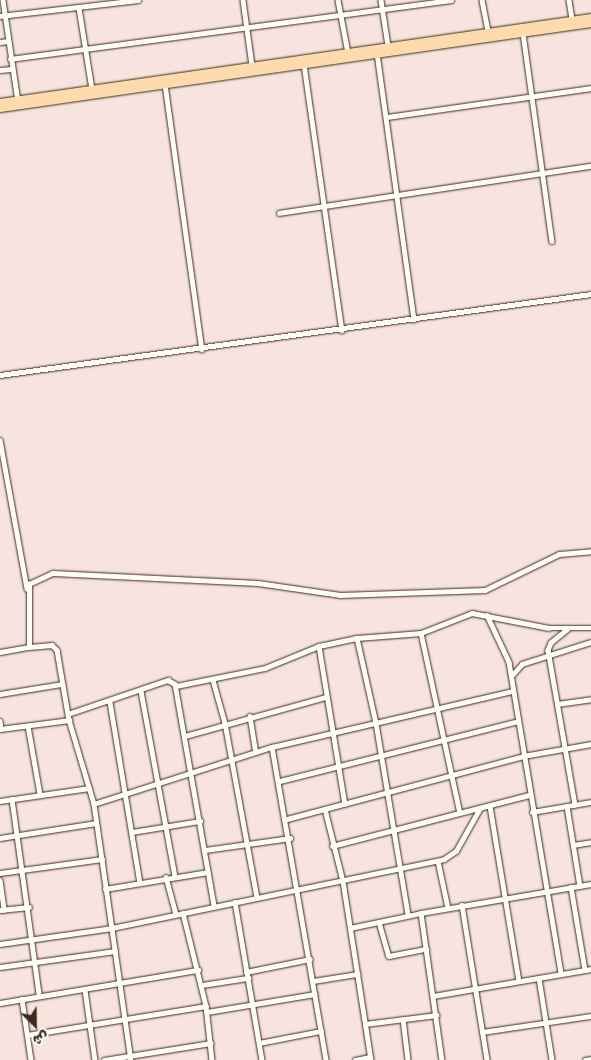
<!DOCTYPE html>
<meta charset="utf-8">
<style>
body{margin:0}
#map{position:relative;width:591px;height:1060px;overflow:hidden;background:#f7e4df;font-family:"Patrick Hand","Playpen Sans Arabic",sans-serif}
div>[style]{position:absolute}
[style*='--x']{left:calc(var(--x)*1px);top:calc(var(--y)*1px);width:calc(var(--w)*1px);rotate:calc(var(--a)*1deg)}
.roads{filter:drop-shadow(0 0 1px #3b2a1e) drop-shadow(0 0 1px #3b2a1e)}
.street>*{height:4.5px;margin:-2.25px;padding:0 2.25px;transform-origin:2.25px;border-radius:2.25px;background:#fdfcf7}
.primary>*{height:7px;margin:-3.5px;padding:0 3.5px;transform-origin:3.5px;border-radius:3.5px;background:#fedbac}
span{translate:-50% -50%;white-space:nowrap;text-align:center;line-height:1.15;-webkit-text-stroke:4.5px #fdfcf7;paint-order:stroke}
.north{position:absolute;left:10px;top:1000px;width:50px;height:50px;-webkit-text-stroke:4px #fdfcf7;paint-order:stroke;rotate:157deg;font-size:14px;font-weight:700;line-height:20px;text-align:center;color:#3b2a1e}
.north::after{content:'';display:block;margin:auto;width:18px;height:22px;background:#3b2a1e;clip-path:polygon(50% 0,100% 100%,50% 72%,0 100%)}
</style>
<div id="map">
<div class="roads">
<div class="street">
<div style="--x:3;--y:0;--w:102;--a:81.6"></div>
<div style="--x:243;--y:0;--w:67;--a:82.2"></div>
<div style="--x:338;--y:0;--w:54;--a:79.3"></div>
<div style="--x:381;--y:0;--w:47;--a:81.3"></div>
<div style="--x:482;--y:0;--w:33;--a:79"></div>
<div style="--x:569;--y:0;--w:20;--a:81"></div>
<div style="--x:79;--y:8;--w:82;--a:80.9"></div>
<div style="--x:0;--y:16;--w:139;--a:-6.6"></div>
<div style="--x:523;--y:33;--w:210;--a:82.1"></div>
<div style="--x:0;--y:42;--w:8;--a:-7"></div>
<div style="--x:377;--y:53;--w:269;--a:82.1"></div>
<div style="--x:10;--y:59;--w:445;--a:-7.6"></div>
<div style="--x:304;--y:64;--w:269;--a:81.9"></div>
<div style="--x:0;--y:70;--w:11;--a:-5"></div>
<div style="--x:165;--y:84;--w:268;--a:82.1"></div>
<div style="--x:387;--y:117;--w:206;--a:-8.1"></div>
<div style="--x:279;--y:213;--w:316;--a:-8.6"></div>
<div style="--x:0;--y:375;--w:597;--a:-7.8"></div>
<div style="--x:0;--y:440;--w:151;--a:79.7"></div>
<div style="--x:487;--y:615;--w:52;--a:64.9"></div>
<div style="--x:509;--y:662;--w:316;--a:80.5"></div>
<div style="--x:568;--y:629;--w:22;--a:141"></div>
<div style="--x:551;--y:643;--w:8;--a:113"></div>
<div style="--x:548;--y:650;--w:157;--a:80.1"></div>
<div style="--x:421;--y:633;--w:184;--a:77.8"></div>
<div style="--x:357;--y:638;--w:87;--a:77.4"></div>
<div style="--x:376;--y:723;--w:195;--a:80.5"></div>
<div style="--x:319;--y:646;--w:160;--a:80.7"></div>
<div style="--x:29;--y:647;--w:23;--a:-5"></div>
<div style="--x:52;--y:645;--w:7;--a:45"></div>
<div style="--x:57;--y:650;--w:71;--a:80.3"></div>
<div style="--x:69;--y:720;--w:88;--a:73.4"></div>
<div style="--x:94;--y:804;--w:259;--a:81.8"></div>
<div style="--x:0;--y:652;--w:29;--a:-10"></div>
<div style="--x:29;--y:647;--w:63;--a:-90"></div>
<div style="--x:29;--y:584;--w:26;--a:-25"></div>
<div style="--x:53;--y:573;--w:205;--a:2.8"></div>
<div style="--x:258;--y:583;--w:83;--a:8.3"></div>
<div style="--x:340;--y:595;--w:145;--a:-2"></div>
<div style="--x:485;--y:590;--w:82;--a:-25.9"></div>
<div style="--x:559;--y:554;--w:32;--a:-5"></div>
<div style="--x:511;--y:676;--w:16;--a:-47"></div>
<div style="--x:522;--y:664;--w:72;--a:-17.7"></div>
<div style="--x:213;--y:680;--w:45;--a:74.4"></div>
<div style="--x:225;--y:723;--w:177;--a:79.6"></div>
<div style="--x:176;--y:686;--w:91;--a:-11.4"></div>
<div style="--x:265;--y:668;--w:58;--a:-22.2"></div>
<div style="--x:319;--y:646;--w:39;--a:-12"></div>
<div style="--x:357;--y:638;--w:64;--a:-4.5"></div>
<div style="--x:421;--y:633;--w:55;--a:-21.4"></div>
<div style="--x:472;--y:613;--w:78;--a:11"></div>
<div style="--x:549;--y:628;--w:42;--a:0"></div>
<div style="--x:141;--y:691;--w:188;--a:79.6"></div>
<div style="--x:0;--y:694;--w:63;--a:-9.2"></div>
<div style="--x:110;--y:702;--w:183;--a:80.6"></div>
<div style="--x:557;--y:704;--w:34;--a:-8"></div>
<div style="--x:68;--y:714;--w:106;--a:-18.8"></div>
<div style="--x:168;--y:680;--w:8;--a:30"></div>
<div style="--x:175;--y:684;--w:225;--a:80"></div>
<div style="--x:250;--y:716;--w:36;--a:81"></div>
<div style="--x:0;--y:721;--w:8;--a:83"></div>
<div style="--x:28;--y:726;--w:69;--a:80"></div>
<div style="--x:0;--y:729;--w:70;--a:-7.4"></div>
<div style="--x:185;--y:736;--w:146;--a:-15.5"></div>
<div style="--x:272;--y:747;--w:318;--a:80.2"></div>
<div style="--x:280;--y:781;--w:245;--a:-14.1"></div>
<div style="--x:12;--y:799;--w:197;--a:82.1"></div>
<div style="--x:0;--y:801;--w:90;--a:-8.3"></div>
<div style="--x:94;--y:804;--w:187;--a:-17.8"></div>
<div style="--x:272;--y:747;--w:247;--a:-13.1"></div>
<div style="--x:490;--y:806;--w:177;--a:80.6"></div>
<div style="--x:567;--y:806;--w:81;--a:80.8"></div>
<div style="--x:325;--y:809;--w:74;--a:76"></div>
<div style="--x:343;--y:881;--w:181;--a:81.1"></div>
<div style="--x:532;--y:812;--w:60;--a:-9.6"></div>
<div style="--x:287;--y:819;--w:244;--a:-14.9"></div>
<div style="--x:523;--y:756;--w:69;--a:-10"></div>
<div style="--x:132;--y:832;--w:69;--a:-9.2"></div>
<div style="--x:0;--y:838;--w:97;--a:-8.9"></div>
<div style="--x:573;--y:845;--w:18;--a:-9"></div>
<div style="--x:332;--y:846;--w:203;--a:-14.5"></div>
<div style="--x:205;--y:850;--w:86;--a:-8"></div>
<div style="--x:438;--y:861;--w:48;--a:78"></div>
<div style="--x:0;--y:873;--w:103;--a:-7.8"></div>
<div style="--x:166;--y:877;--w:38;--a:75"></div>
<div style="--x:0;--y:880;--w:30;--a:82"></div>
<div style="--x:571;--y:887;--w:84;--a:80.4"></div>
<div style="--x:105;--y:889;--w:104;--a:-9.4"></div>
<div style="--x:235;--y:902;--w:160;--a:80.3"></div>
<div style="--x:462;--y:905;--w:157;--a:80.8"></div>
<div style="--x:0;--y:910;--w:29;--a:-6"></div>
<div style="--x:183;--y:913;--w:96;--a:76.1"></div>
<div style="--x:206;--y:1006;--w:54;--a:83.7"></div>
<div style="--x:421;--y:913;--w:148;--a:81.9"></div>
<div style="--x:379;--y:922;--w:35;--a:74"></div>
<div style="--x:389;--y:956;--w:38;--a:-11"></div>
<div style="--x:350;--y:928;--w:73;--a:-11.9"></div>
<div style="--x:421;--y:913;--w:172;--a:-9.7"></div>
<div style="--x:0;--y:944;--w:113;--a:-8.1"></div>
<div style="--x:112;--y:928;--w:339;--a:-11.7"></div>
<div style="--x:444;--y:859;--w:14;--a:-34"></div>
<div style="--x:456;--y:851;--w:49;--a:-60.8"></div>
<div style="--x:0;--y:967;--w:116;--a:-7.9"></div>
<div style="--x:246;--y:972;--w:65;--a:-11.5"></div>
<div style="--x:539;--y:978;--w:83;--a:81"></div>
<div style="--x:313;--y:981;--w:45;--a:-9"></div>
<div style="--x:202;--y:985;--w:47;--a:-8.7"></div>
<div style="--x:85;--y:990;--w:71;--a:81.9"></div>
<div style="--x:433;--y:996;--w:160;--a:-9.7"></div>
<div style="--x:22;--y:999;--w:62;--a:81.6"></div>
<div style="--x:0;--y:1003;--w:201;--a:-9.5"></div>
<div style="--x:207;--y:1012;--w:109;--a:-9.5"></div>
<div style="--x:403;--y:1019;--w:41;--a:83"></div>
<div style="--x:365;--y:1024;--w:72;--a:-7.2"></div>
<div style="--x:482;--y:1032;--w:110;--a:-8.4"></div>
<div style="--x:27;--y:1035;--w:181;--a:-9.2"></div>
<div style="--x:259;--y:1043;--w:63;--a:-11"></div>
<div style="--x:104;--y:1060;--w:108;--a:-9"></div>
<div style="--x:355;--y:1060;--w:15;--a:-11"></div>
<div style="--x:585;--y:1060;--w:6;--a:-9"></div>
</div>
<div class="primary">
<div style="--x:0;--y:102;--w:597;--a:-8.18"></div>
<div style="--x:0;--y:108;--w:597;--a:-8.18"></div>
</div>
</div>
<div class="north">ش</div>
</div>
